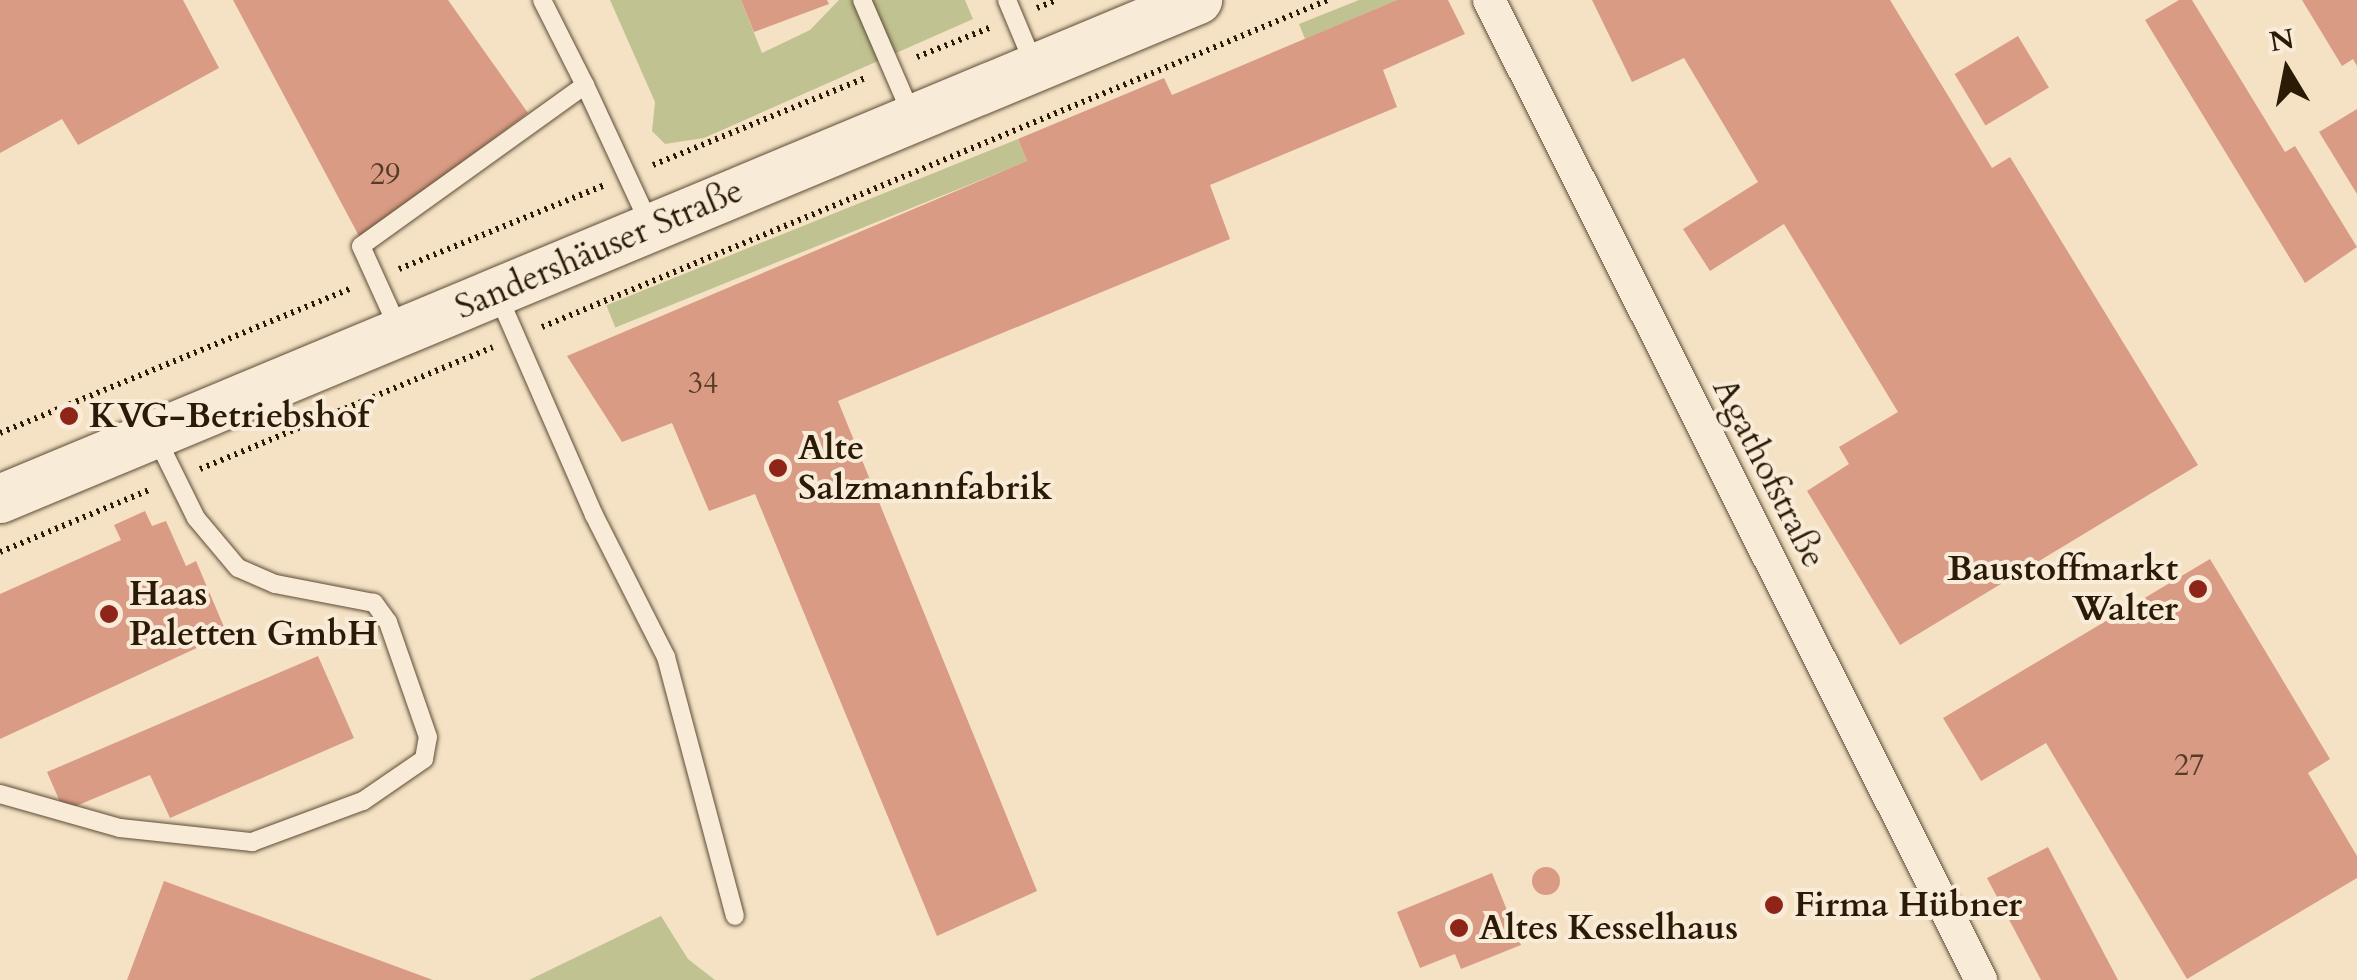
<!DOCTYPE html>
<meta charset="utf-8">
<style>
body{margin:0}
#map{position:relative;width:2357px;height:980px;overflow:hidden;background:#f5e2c5;font-family:Cardo,serif}
div>[style]{position:absolute}
[style*='--x']{left:calc(var(--x)*1px);top:calc(var(--y)*1px);width:calc(var(--w)*1px);rotate:calc(var(--a)*1deg)}
.green>*{inset:0;background:#c1c291;transform-origin:0 0}
.building>*{inset:0;background:#d99b84;transform-origin:0 0}
.round{border-radius:50%}
.path>*{height:6px;margin-top:-3px;transform-origin:0;background:repeating-linear-gradient(90deg,#2b1b06 0 2.5px,transparent 0 7.5px)}
.roads{filter:drop-shadow(0 0 2px #5e4d36) drop-shadow(0 0 2px #5e4d36)}
.service>*{height:18px;margin:-9px;padding:0 9px;transform-origin:9px;border-radius:9px;background:#f8ecd9}
.minor>*{height:32px;margin:-16px;padding:0 16px;transform-origin:16px;border-radius:16px;background:#f8ecd9}
.secondary>*{height:48px;margin:-24px;padding:0 24px;transform-origin:24px;border-radius:24px;background:#f8ecd9}
.dots>*{width:28px;height:28px;translate:-50% -50%;box-sizing:border-box;border:5px solid #f8ecd9;border-radius:50%}
span{translate:-50% -50%;white-space:nowrap;text-align:center;line-height:1.15;-webkit-text-stroke:8px #f8ecd9;paint-order:stroke}
.number-label{font-size:30px;color:#563b26}
.number-label span{-webkit-text-stroke-width:0}
.street-label{font-size:35px;color:#2b1b06}
.poi-label{font-size:35px;color:#2b1b06;font-weight:700}
.left{translate:0 -50%;text-align:left}
.right{translate:-100% -50%;text-align:right}
.north{position:absolute;left:2237px;top:20px;width:100px;height:100px;-webkit-text-stroke:8px #f8ecd9;paint-order:stroke;rotate:350deg;font-size:28px;font-weight:700;line-height:40px;text-align:center;color:#2b1b06}
.north::after{content:'';display:block;margin:auto;width:35px;height:45px;background:#2b1b06;clip-path:polygon(50% 0,100% 100%,50% 72%,0 100%)}
</style>
<div id="map">
<div class="green">
<div style="clip-path:polygon(610px 0,741px 0,762px 53px,810px 30px,839px 0,965px 0,973px 19px,704px 138px,665px 144px,652px 131px,655px 102px)"></div>
<div style="clip-path:polygon(1359px 0,1397px 0,1305px 39px,1299px 24px)"></div>
<div style="left:1018px;top:139px;width:24px;height:444px;rotate:68deg"></div>
<div style="clip-path:polygon(661px 916px,688px 959px,715px 980px,529px 980px)"></div>
</div>
<div class="building">
<div style="clip-path:polygon(0 0,183px 0,219px 68px,78px 145px,62px 119px,0 153px)"></div>
<div style="clip-path:polygon(233px 0,448px 0,528px 113px,360px 238px)"></div>
<div style="clip-path:polygon(741px 0,827px 0,829px 4px,754px 32px)"></div>
<div style="clip-path:polygon(1397px 0,1448px 0,1465px 34px,1383px 70px,1397px 107px,1210px 185px,1230px 239px,838px 401px,1037px 891px,937px 936px,755px 494px,709px 511px,672px 423px,622px 442px,567px 356px,1027px 161px,1018px 139px,1164px 78px,1172px 95px)"></div>
<div style="clip-path:polygon(1592px 0,1890px 0,1992px 168px,2010px 157px,2198px 465px,1900px 645px,1807px 491px,1849px 464px,1839px 447px,1898px 412px,1784px 224px,1710px 271px,1683px 229px,1758px 182px,1684px 58px,1632px 82px)"></div>
<div style="clip-path:polygon(2179px 0,2192px 0,2285px 152px,2295px 146px,2357px 247px,2305px 283px,2145px 20px)"></div>
<div style="clip-path:polygon(2302px 0,2357px 0,2357px 66px,2353px 59px,2342px 66px)"></div>
<div style="left:2018px;top:36px;width:60px;height:74px;rotate:59deg"></div>
<div style="clip-path:polygon(2357px 109px,2357px 194px,2319px 132px)"></div>
<div style="clip-path:polygon(145px 511px,152px 526px,166px 521px,186px 566px,196px 561px,227px 634px,0 739px,0 594px,121px 540px,114px 525px)"></div>
<div style="clip-path:polygon(2210px 559px,2330px 759px,2308px 773px,2357px 856px,2357px 878px,2187px 979px,2046px 743px,1981px 781px,1943px 718px)"></div>
<div style="clip-path:polygon(318px 656px,354px 738px,170px 818px,150px 775px,64px 811px,47px 772px)"></div>
<div style="clip-path:polygon(2048px 847px,2118px 980px,2041px 980px,1987px 878px)"></div>
<div class="round" style="left:1532px;top:867px;width:28px;height:28px"></div>
<div style="clip-path:polygon(1492px 873px,1521px 945px,1461px 969px,1455px 954px,1420px 968px,1397px 912px)"></div>
<div style="clip-path:polygon(164px 881px,433px 980px,127px 980px)"></div>
</div>
<div class="path">
<div style="--x:1037;--y:8;--w:22;--a:-22"></div>
<div style="--x:917;--y:57;--w:78;--a:-21.9"></div>
<div style="--x:653;--y:165;--w:232;--a:-22.3"></div>
<div style="--x:399;--y:269;--w:222;--a:-22.2"></div>
<div style="--x:542;--y:327;--w:851;--a:-22.59"></div>
<div style="--x:0;--y:433;--w:378;--a:-22.4"></div>
<div style="--x:200;--y:469;--w:317;--a:-22.6"></div>
<div style="--x:0;--y:552;--w:164;--a:-22.6"></div>
</div>
<div class="roads">
<div class="service">
<div style="--x:542;--y:0;--w:95;--a:63.2"></div>
<div style="--x:862;--y:0;--w:129;--a:66.6"></div>
<div style="--x:1007;--y:0;--w:73;--a:67.3"></div>
<div style="--x:497;--y:293;--w:242;--a:66.4"></div>
<div style="--x:594;--y:515;--w:159;--a:63.1"></div>
<div style="--x:666;--y:657;--w:268;--a:75.1"></div>
<div style="--x:400;--y:332;--w:94;--a:-114.4"></div>
<div style="--x:361;--y:246;--w:276;--a:-35.7"></div>
<div style="--x:585;--y:85;--w:154;--a:65.1"></div>
<div style="--x:0;--y:794;--w:125;--a:15.8"></div>
<div style="--x:120;--y:828;--w:133;--a:6.1"></div>
<div style="--x:252;--y:842;--w:118;--a:-20.3"></div>
<div style="--x:363;--y:801;--w:74;--a:-34.5"></div>
<div style="--x:424;--y:759;--w:22;--a:-80"></div>
<div style="--x:428;--y:737;--w:122;--a:-109.2"></div>
<div style="--x:388;--y:622;--w:24;--a:-126"></div>
<div style="--x:374;--y:603;--w:101;--a:-169.1"></div>
<div style="--x:275;--y:584;--w:40;--a:-156.6"></div>
<div style="--x:238;--y:568;--w:65;--a:-130"></div>
<div style="--x:196;--y:518;--w:93;--a:-116.3"></div>
</div>
<div class="minor">
<div style="--x:1489;--y:0;--w:1097;--a:63.34"></div>
</div>
<div class="secondary">
<div style="--x:0;--y:499;--w:1298;--a:-22.61"></div>
</div>
</div>
<div class="dots">
<div style="left:69px;top:416px;background:#8f2418"></div>
<div style="left:778px;top:468px;background:#8f2418"></div>
<div style="left:2198px;top:589px;background:#8f2418"></div>
<div style="left:109px;top:614px;background:#8f2418"></div>
<div style="left:1774px;top:905px;background:#8f2418"></div>
<div style="left:1459px;top:928px;background:#8f2418"></div>
</div>
<div class="number-label">
<span style="left:385px;top:175px">29</span>
<span style="left:703px;top:384px">34</span>
<span style="left:2189px;top:766px">27</span>
</div>
<div class="street-label">
<span style="left:599px;top:249px;rotate:-23deg">Sandershäuser Straße</span>
<span style="left:1769px;top:473px;rotate:63deg">Agathofstraße</span>
</div>
<div class="poi-label">
<span class="left" style="left:89px;top:416px">KVG-Betriebshof</span>
<span class="left" style="left:798px;top:468px">Alte<br>Salzmannfabrik</span>
<span class="right" style="left:2178px;top:589px">Baustoffmarkt<br>Walter</span>
<span class="left" style="left:129px;top:614px">Haas<br>Paletten GmbH</span>
<span class="left" style="left:1794px;top:905px">Firma Hübner</span>
<span class="left" style="left:1479px;top:928px">Altes Kesselhaus</span>
</div>
<div class="north">N</div>
</div>
